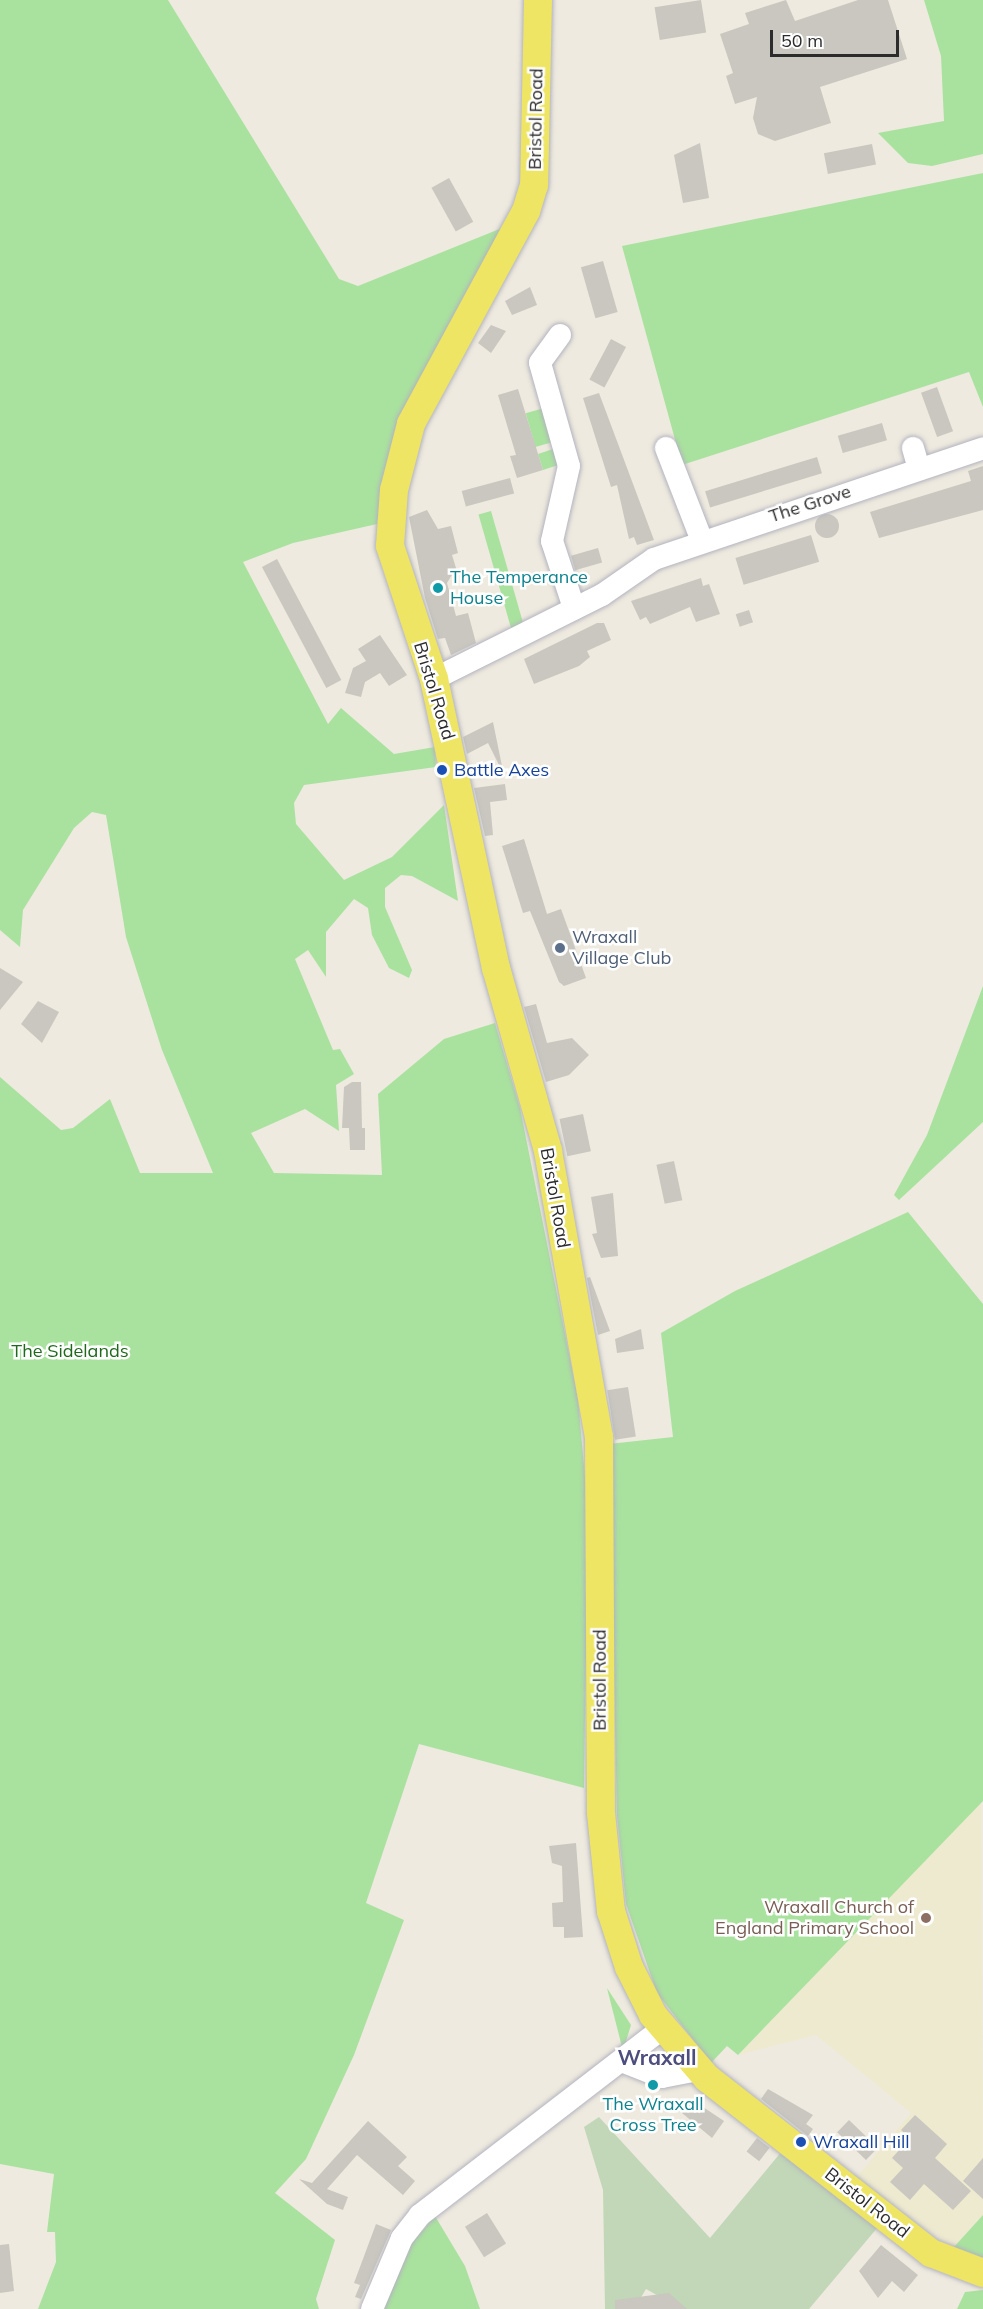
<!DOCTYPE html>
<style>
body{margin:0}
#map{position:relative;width:983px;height:2309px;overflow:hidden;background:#eeeadf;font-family:Mulish,sans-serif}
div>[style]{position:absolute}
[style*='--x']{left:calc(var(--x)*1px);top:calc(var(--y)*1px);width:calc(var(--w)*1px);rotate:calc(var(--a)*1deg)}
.education>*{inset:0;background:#eeead0}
.green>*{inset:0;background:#a9e29e;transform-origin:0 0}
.cemetery>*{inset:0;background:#c1d7b7}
.building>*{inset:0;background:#c9c7bf;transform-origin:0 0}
.round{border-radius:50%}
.roads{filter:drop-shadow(0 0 2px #b3b3bf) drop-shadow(0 0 2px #b3b3bf)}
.minor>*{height:22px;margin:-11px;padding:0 11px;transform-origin:11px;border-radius:11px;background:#fff}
.major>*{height:28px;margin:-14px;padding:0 14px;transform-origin:14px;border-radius:14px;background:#eee564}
.dots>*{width:16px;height:16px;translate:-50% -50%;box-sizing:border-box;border:3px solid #fff;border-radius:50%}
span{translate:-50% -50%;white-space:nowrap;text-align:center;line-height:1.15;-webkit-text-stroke:5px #fff;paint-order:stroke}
.street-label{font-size:18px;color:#2c2c2c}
.culture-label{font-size:18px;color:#0d838f}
.left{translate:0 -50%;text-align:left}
.transit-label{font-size:18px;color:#164399}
.service-label{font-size:18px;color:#4e5e75}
.park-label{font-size:18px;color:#1f691d}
.education-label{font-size:18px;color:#785e54}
.right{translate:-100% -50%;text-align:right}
.quarter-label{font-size:21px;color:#4d4e7d;font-weight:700}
.scale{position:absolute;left:770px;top:30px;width:129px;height:27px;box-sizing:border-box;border:3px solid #2c2c2c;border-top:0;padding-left:8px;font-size:18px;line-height:21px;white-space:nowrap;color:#2c2c2c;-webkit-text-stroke:4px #fff;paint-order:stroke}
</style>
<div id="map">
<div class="education">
<div style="clip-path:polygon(981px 1799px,983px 2215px,953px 2248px,855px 2179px,911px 2113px,816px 2035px,738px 2055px)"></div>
</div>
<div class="green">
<div style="clip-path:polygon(0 0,168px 0,339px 279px,358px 286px,512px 224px,380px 499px,377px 524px,293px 543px,243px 562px,328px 724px,341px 708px,394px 754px,435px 747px,436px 767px,304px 785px,294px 803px,296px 824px,344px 880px,392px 857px,444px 805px,458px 901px,412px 876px,401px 875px,385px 888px,385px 907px,412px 970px,409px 978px,389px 968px,372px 935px,368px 908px,354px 899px,326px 932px,326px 977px,308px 950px,295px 959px,333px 1050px,340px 1049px,354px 1074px,336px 1085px,339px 1131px,305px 1109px,251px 1133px,274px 1173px,382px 1175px,378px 1094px,444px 1039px,495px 1023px,520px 1108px,578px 1399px,588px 1512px,584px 1788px,419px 1744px,366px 1903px,404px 1920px,354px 2055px,306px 2159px,275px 2193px,335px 2240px,316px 2299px,319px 2309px,38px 2309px,56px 2262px,55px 2232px,47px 2232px,54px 2174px,0 2164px,0 1077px,61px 1130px,73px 1128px,110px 1099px,140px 1173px,213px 1173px,162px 1050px,126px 937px,106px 815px,92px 812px,74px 828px,23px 910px,20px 947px,0 930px)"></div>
<div style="clip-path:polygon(924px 0,983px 0,983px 154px,932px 166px,908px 163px,878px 133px,944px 121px,941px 56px)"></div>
<div style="clip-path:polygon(983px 173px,983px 407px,969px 372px,682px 465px,622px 246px)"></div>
<div style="left:544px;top:408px;width:35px;height:19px;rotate:74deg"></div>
<div style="clip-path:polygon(556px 448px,558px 465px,543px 470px,538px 454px)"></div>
<div style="left:491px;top:511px;width:119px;height:13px;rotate:74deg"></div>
<div style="clip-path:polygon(983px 986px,983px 1122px,899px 1200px,894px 1195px,927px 1135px)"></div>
<div style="clip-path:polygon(908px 1212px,983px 1304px,983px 1801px,738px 2055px,727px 2046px,711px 2063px,657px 1993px,626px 1904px,617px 1815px,609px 1444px,673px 1437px,661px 1333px,735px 1291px)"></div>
<div style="clip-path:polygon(607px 1988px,631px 2025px,623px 2051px)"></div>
<div style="clip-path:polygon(983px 2215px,983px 2258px,953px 2248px)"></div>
<div style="clip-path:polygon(435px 2216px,465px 2266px,480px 2309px,384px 2309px,412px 2243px)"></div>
<div style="clip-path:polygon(983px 2290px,983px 2309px,957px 2309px,965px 2292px)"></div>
</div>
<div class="cemetery">
<div style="clip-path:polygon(599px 2117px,710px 2238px,782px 2151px,878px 2227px,809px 2309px,682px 2309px,646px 2289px,634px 2309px,605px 2309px,603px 2190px,584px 2127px)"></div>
</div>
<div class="building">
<div style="left:701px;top:0;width:33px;height:47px;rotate:81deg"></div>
<div style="clip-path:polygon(786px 0,795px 21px,858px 0,888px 0,907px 59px,820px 87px,831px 123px,775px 141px,758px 134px,753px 118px,757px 97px,735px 104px,726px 76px,733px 73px,720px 34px,749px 24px,745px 13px)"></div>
<div style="clip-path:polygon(700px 143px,709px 198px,683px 203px,674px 155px)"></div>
<div style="left:872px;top:144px;width:21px;height:49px;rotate:79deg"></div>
<div style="left:449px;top:178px;width:50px;height:20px;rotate:61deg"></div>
<div style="left:603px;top:261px;width:53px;height:23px;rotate:74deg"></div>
<div style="clip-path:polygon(530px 287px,537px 305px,512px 315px,505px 301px)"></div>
<div style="clip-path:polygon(491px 325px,506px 331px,491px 353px,478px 343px)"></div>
<div style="left:611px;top:339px;width:17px;height:46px;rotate:28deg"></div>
<div style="left:937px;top:387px;width:47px;height:17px;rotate:70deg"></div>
<div style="clip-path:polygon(518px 389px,543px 470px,517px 478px,510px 456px,516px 455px,498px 395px)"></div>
<div style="clip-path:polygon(599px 393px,654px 540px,637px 545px,634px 537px,629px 539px,617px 485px,611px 487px,583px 398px)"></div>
<div style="left:882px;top:423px;width:18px;height:46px;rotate:74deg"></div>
<div style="left:817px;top:457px;width:17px;height:117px;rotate:73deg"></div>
<div style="clip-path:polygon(983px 466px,983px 510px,879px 538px,870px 512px,971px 481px,968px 471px)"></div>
<div style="left:510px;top:478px;width:16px;height:50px;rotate:75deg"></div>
<div style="clip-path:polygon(427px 510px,438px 529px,451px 526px,458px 553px,452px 555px,456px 568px,447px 583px,456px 616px,468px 613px,476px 643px,451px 655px,445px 638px,438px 639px,425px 598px,409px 517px)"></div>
<div class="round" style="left:815px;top:514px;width:24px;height:24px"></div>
<div style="left:811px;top:535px;width:28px;height:79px;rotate:73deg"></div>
<div style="left:598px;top:548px;width:15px;height:28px;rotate:74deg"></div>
<div style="left:277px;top:559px;width:137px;height:17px;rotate:62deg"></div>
<div style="clip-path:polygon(701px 578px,703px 586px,709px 584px,720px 614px,696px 622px,690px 607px,650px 624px,646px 617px,640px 620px,631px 601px)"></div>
<div style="left:749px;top:610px;width:13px;height:14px;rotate:72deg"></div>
<div style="clip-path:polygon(597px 623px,604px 623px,611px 640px,587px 651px,590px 657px,579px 666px,534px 684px,524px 659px)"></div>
<div style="clip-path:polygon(380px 635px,407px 675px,389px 686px,380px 673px,365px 682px,361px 697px,345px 693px,353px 668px,366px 661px,358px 649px)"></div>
<div style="clip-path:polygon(493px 722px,502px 766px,500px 767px,488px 743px,467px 754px,463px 737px)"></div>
<div style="clip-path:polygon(505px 784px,507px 800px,490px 802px,493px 835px,485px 836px,474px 788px)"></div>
<div style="clip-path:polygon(524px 839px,547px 914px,561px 909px,586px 978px,564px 986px,559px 982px,530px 911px,523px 913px,502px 846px)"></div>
<div style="clip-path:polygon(0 968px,23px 982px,0 1010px)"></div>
<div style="clip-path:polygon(38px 1001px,59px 1012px,42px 1043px,21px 1024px)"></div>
<div style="clip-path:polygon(536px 1004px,547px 1043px,572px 1038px,589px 1055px,569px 1075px,546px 1082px,524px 1007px)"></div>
<div style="clip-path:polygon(352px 1082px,361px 1082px,362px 1128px,357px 1128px,365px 1128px,365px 1150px,350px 1150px,349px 1128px,342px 1128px,344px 1087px)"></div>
<div style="left:583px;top:1114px;width:38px;height:24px;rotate:78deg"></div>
<div style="left:674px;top:1161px;width:40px;height:18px;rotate:78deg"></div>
<div style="clip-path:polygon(613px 1193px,618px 1256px,601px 1258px,592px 1234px,597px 1233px,591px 1197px)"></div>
<div style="clip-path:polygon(590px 1277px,610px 1331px,598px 1335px,587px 1278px)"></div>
<div style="clip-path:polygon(641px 1329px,644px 1349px,617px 1353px,615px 1339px)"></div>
<div style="left:628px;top:1387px;width:50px;height:21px;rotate:81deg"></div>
<div style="clip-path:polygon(576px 1843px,583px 1937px,564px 1938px,564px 1927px,553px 1927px,552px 1903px,563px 1902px,562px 1866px,552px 1863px,549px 1846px)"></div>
<div style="clip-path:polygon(768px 2089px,813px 2115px,806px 2124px,813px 2129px,808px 2136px,761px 2099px)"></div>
<div style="clip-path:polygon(691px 2099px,724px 2121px,712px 2138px,682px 2113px)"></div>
<div style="clip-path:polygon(915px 2115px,947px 2144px,935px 2158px,971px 2191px,953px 2210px,924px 2184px,910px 2200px,890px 2182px,903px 2168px,892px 2158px,910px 2138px,901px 2130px)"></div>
<div style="left:849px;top:2120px;width:40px;height:17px;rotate:44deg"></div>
<div style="clip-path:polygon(368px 2121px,407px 2157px,398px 2166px,415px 2181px,403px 2195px,357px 2155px,327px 2189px,348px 2197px,343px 2210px,327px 2204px,299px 2179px,312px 2183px)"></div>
<div style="left:757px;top:2138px;width:16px;height:17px;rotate:38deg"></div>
<div style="clip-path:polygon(983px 2158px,983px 2199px,963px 2181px)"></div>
<div style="left:487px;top:2213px;width:36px;height:26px;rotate:58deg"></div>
<div style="clip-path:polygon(376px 2224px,391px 2230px,361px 2299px,355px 2297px,360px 2285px,354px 2283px)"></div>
<div style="clip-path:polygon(9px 2244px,14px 2291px,0 2293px,0 2245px)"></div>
<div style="clip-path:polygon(881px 2245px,918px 2275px,904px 2292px,892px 2281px,878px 2298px,859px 2271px)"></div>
<div style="clip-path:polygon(669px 2293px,687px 2309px,615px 2309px,615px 2300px)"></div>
</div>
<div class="roads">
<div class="minor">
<div style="--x:560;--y:335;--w:34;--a:126"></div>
<div style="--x:540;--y:363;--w:107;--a:74.3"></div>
<div style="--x:569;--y:466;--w:77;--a:102.8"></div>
<div style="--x:552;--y:541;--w:71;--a:71.8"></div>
<div style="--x:666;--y:448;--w:100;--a:68.8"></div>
<div style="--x:913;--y:448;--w:22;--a:74"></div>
<div style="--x:434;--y:679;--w:188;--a:-26.6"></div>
<div style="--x:602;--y:595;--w:63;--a:-34.7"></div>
<div style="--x:654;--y:559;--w:347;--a:-18.6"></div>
<div style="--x:624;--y:2062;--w:41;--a:21.5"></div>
<div style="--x:662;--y:2077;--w:38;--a:-11"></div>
<div style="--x:372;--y:2309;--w:77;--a:-67.1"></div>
<div style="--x:402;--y:2238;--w:29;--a:-52"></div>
<div style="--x:420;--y:2215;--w:307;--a:-37.6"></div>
</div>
<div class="major">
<div style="--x:538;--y:0;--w:185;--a:91.2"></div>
<div style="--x:534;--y:185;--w:27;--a:107"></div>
<div style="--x:526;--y:211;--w:242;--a:118.4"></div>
<div style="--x:411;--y:424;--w:68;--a:104.4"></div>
<div style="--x:394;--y:490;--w:56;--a:94.1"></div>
<div style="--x:390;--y:546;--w:140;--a:71.7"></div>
<div style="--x:434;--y:679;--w:296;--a:77.9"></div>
<div style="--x:496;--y:968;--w:190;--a:74.1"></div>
<div style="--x:548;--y:1151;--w:291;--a:79.9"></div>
<div style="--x:599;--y:1437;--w:376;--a:89.7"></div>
<div style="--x:601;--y:1813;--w:99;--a:84.2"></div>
<div style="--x:611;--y:1911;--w:59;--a:72.2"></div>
<div style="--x:629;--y:1967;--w:54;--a:63.4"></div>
<div style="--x:653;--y:2015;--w:83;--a:49.4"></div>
<div style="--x:707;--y:2078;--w:284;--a:38"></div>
<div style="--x:931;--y:2253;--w:56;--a:21"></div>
</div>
</div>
<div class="dots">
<div style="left:438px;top:588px;background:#0f9aa8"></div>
<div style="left:442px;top:770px;background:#1a4fb4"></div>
<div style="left:560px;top:948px;background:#5c6f8a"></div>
<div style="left:926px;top:1918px;background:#8d6e63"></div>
<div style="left:653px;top:2085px;background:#0f9aa8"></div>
<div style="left:801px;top:2142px;background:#1a4fb4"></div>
</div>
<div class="street-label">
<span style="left:536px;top:119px;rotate:-89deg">Bristol Road</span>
<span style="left:810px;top:504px;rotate:-18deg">The Grove</span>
<span style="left:434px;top:691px;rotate:73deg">Bristol Road</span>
<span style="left:555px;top:1198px;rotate:80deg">Bristol Road</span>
<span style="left:600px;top:1680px;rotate:-90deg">Bristol Road</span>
<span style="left:867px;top:2203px;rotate:38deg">Bristol Road</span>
</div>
<div class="culture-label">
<span class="left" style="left:450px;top:588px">The Temperance<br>House</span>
<span style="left:653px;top:2115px">The Wraxall<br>Cross Tree</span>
</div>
<div class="transit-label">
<span class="left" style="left:454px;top:770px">Battle Axes</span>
<span class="left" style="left:813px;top:2142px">Wraxall Hill</span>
</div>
<div class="service-label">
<span class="left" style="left:572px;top:948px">Wraxall<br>Village Club</span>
</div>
<div class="park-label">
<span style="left:70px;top:1351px">The Sidelands</span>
</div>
<div class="education-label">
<span class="right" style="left:914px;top:1918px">Wraxall Church of<br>England Primary School</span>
</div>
<div class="quarter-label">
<span style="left:657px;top:2057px">Wraxall</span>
</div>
<div class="scale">50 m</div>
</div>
